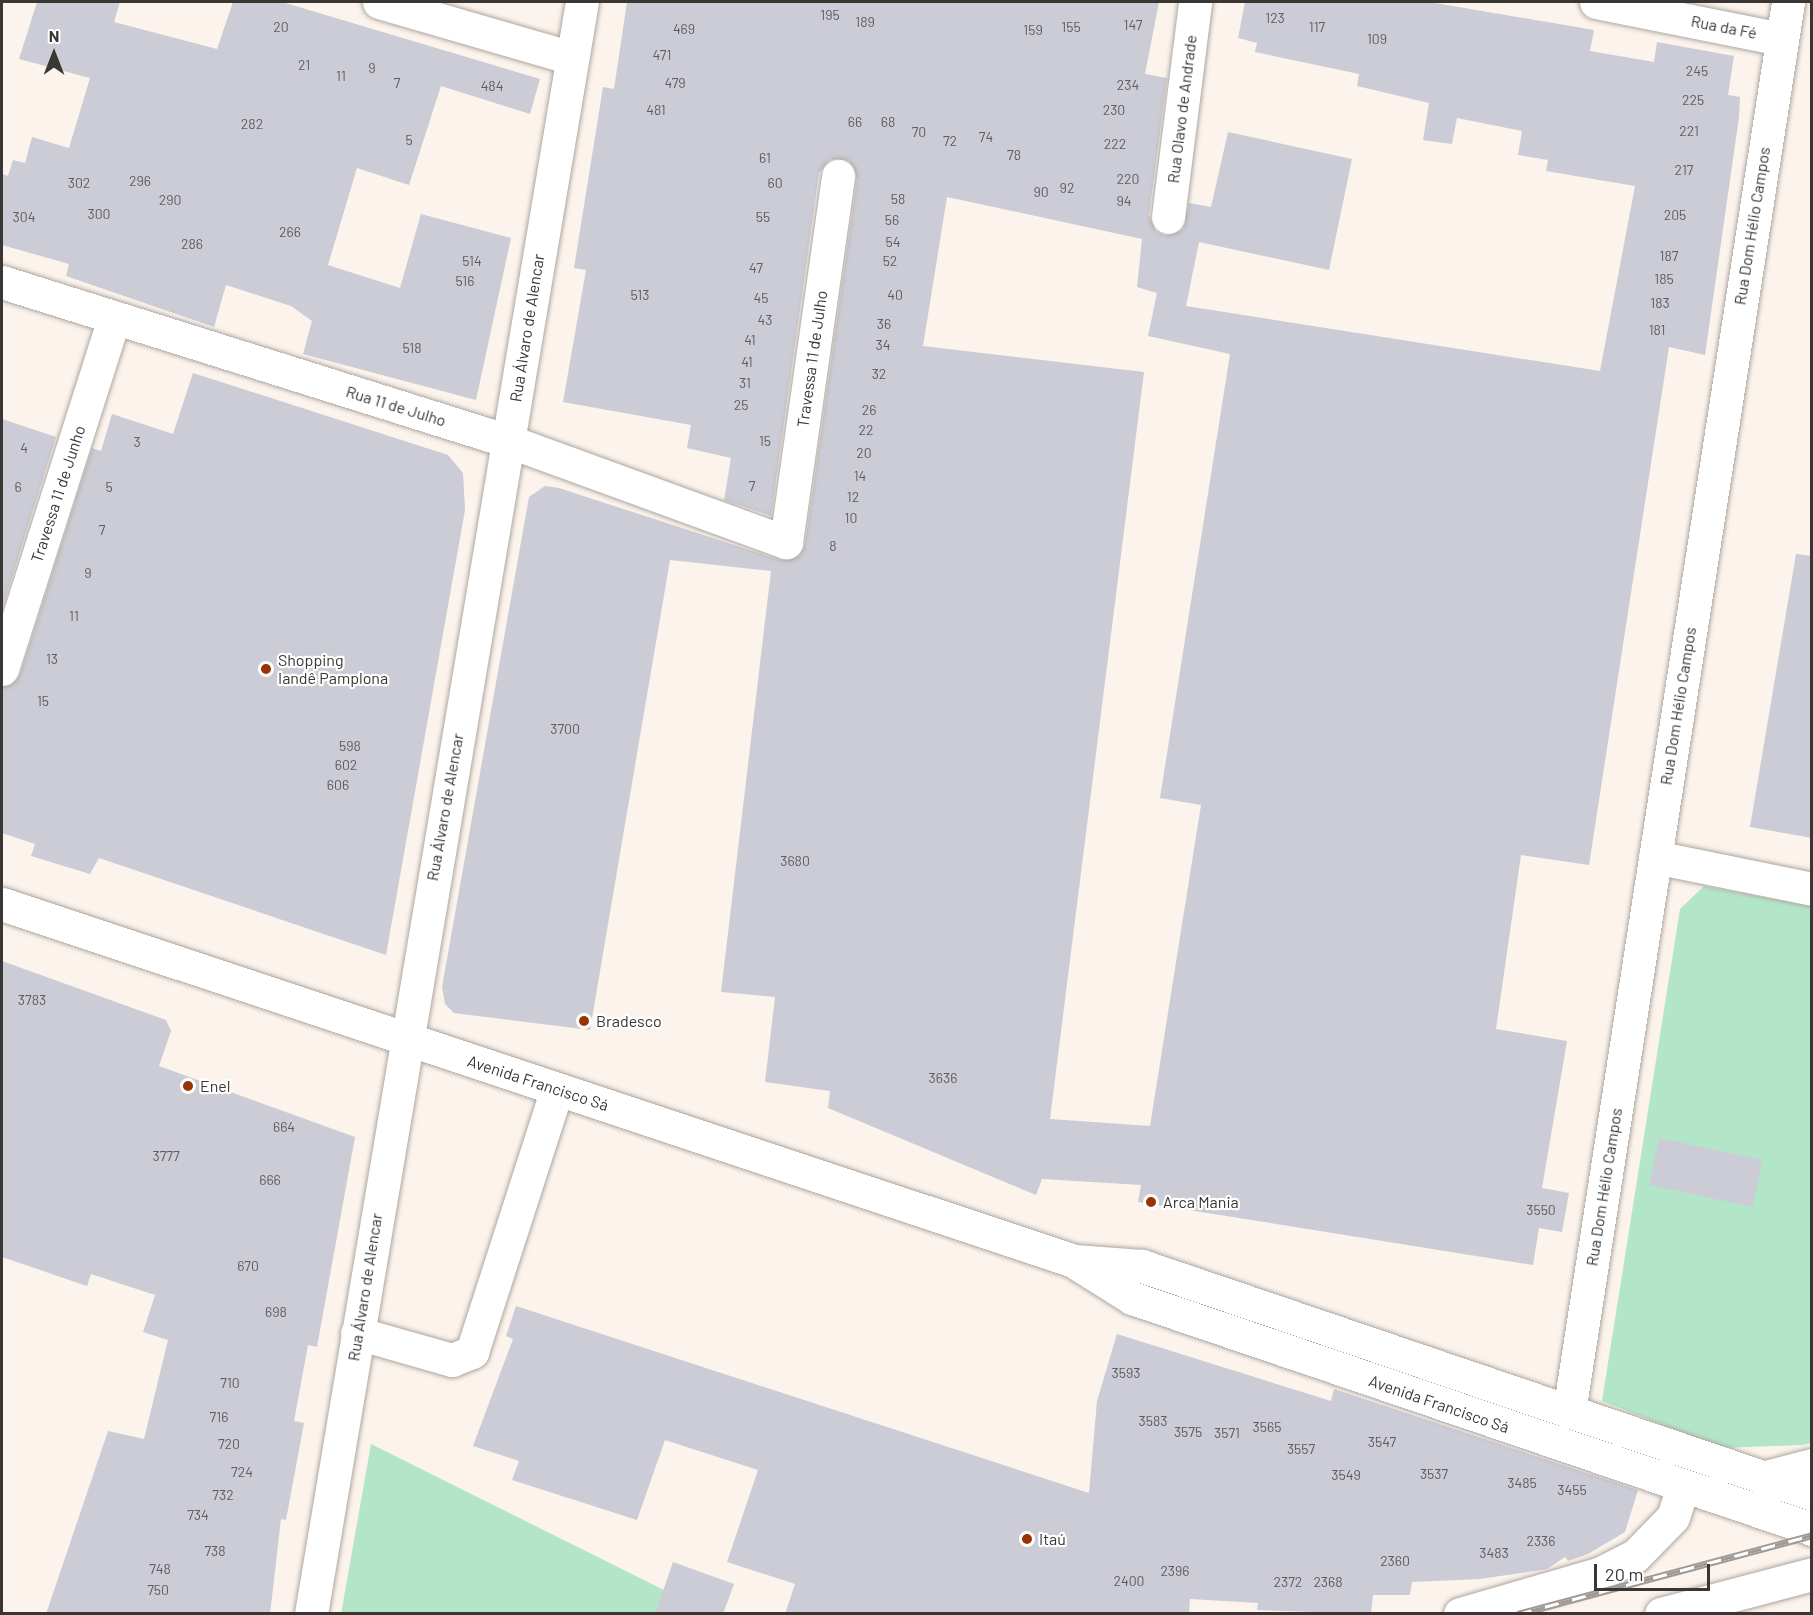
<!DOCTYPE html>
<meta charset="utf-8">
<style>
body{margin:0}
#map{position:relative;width:1813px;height:1615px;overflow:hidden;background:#fbf3ec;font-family:Barlow,sans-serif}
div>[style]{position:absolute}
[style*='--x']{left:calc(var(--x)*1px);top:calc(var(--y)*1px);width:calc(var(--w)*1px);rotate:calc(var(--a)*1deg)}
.green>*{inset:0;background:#b3e6c9}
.building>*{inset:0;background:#cbccd5;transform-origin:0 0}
.roads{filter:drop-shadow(0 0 2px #aea6a0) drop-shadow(0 0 2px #aea6a0)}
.minor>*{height:33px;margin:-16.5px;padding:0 16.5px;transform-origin:16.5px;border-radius:16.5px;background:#fff}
.major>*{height:33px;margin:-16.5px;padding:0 16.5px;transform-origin:16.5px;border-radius:16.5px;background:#fff}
.rail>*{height:7px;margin-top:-3.5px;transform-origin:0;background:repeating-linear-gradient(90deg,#fff 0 14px,#a09a96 0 28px);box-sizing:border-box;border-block:2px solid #a09a96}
.dots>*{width:16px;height:16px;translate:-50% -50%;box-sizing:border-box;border:3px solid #fff;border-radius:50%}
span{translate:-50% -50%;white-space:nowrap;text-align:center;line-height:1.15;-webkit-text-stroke:4.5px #fff;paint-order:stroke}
.number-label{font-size:14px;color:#5e5c5c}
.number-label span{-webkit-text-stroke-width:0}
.street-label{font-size:16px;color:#393634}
.poi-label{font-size:16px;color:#393634}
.left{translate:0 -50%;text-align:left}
.frame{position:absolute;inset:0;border:3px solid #393634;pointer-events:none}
.north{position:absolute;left:24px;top:24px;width:60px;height:60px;-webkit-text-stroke:4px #fff;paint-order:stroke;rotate:0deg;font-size:16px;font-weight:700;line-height:24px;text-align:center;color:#393634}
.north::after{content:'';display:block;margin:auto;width:21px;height:27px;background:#393634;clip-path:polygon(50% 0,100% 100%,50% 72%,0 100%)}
.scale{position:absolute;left:1594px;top:1564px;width:116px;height:27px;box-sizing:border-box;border:3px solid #393634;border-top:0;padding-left:8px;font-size:18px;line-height:21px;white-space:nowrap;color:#393634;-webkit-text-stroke:4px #fff;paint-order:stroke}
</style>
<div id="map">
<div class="green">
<div style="clip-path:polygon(1704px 886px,1811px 906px,1811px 1443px,1802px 1445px,1721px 1448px,1602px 1401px,1680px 909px)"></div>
<div style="clip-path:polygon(371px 1444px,710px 1613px,341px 1614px)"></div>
</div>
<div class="building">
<div style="clip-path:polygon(37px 2px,120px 2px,114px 22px,217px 49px,233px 2px,282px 2px,540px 79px,530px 114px,441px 86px,409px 185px,357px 168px,328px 265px,400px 288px,421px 214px,511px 238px,476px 400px,303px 354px,312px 321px,291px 306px,226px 285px,214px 327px,66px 276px,69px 264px,2px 245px,2px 174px,8px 176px,13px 160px,25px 163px,32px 137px,69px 148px,90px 78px,19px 59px)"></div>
<div style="clip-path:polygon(evenodd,627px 2px,1159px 2px,1145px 74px,1167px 78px,1149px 215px,1156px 232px,1166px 236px,1183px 229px,1189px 203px,1211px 207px,1228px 132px,1352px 159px,1329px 270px,1199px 242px,1186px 306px,1600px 371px,1635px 186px,1546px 171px,1548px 160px,1518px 155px,1522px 131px,1457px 118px,1452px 144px,1423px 140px,1429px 103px,1357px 86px,1359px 74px,1255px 52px,1257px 43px,1238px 38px,1245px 2px,1429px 2px,1594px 30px,1590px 51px,1654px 62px,1657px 42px,1734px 56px,1728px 95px,1740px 97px,1739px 117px,1705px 355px,1669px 347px,1589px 865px,1521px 855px,1496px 1029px,1567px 1041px,1542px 1188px,1569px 1193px,1562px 1232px,1539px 1228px,1533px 1265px,1138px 1202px,1141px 1185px,1042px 1179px,1036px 1195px,828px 1108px,830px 1091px,765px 1082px,775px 997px,721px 992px,771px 571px,670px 560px,590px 1030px,454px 1013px,445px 1004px,442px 987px,529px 497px,545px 486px,559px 488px,780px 560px,799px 555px,805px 545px,857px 179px,849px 161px,830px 159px,819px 173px,771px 516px,724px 500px,731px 458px,687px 448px,691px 425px,563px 402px,586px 270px,574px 268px,603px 87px,614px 89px,627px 2px,947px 197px,1142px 239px,1137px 287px,1157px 293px,1148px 336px,1230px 354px,1160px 798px,1201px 805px,1150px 1126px,1050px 1119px,1144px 372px,923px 346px,947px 197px)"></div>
<div style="clip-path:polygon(193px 373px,448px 455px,463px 473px,465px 510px,386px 955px,99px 858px,90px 874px,31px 856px,35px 844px,2px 833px,2px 687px,20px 675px,92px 448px,101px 451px,112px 414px,173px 434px)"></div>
<div style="clip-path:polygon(2px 419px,56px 437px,2px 609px)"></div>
<div style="clip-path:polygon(1796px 554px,1812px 556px,1812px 838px,1750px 827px)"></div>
<div style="clip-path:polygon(2px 961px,166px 1020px,171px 1031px,159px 1066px,355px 1137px,317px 1347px,308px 1345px,294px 1421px,304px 1423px,286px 1520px,281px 1519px,270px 1614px,46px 1614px,108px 1431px,144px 1439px,168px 1340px,143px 1332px,155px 1295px,91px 1274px,87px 1286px,2px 1257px)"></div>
<div style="left:1659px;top:1138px;width:106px;height:48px;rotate:12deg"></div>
<div style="clip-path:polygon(516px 1306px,1089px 1493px,1097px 1401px,1117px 1334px,1331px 1401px,1334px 1389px,1638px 1490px,1625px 1532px,1588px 1554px,1568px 1561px,1565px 1557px,1547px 1569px,1480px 1579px,1412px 1582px,1410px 1595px,1373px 1595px,1371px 1614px,1257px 1610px,1258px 1603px,1190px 1599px,1189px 1614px,785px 1614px,795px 1584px,727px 1562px,758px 1470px,665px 1440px,637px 1520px,512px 1480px,519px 1461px,473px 1446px,513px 1339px,506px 1336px)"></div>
<div style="clip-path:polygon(673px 1562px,734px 1584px,723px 1614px,655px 1614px)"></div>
</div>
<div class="roads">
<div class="minor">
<div style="--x:379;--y:2;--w:201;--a:16.2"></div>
<div style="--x:1596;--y:2;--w:189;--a:11.3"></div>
<div style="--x:1168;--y:217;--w:217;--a:-82.8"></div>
<div style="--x:2;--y:282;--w:530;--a:17.44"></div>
<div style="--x:508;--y:441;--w:296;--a:20"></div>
<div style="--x:786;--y:542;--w:370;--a:-81.9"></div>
<div style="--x:2;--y:669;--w:368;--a:-72.3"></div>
<div style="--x:1655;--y:857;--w:160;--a:11.5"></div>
<div style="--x:357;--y:1333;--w:99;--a:15.9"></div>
<div style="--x:452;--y:1360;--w:22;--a:-22"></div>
<div style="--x:472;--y:1352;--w:276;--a:-72.1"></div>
<div style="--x:1569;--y:1412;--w:1427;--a:-81.17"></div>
<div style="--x:1762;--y:1478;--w:52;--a:-14.6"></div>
<div style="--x:311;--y:1614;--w:1635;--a:-80.46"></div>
<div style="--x:1460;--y:1614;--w:147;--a:-16.2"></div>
<div style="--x:1601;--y:1573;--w:38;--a:-27"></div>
<div style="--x:1635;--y:1556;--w:54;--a:-45.7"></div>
<div style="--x:1673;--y:1517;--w:33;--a:-72"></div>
<div style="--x:1661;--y:1614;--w:156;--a:-14.8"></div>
</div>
<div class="major">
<div style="--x:2;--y:904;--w:1130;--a:18.42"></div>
<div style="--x:1074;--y:1261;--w:68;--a:4.2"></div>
<div style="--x:1142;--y:1266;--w:708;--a:18.79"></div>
<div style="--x:1078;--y:1264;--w:64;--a:32.2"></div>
<div style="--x:1132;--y:1298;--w:718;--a:18.76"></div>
</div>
</div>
<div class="rail">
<div style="--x:1518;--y:1614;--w:304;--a:-15"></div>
</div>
<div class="dots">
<div style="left:266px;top:669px;background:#983303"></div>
<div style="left:584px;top:1021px;background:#983303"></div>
<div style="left:188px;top:1086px;background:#983303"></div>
<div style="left:1151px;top:1202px;background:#983303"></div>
<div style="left:1027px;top:1539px;background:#983303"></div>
</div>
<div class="number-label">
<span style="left:830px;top:15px">195</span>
<span style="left:1275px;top:18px">123</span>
<span style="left:865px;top:22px">189</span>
<span style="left:1133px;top:25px">147</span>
<span style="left:281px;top:27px">20</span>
<span style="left:1071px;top:27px">155</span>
<span style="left:1317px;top:27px">117</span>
<span style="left:684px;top:29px">469</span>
<span style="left:1033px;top:30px">159</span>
<span style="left:1377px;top:39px">109</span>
<span style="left:662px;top:55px">471</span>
<span style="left:304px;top:65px">21</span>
<span style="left:372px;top:68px">9</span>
<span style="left:1697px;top:71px">245</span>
<span style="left:341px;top:76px">11</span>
<span style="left:397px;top:83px">7</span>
<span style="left:675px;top:83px">479</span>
<span style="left:1128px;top:85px">234</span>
<span style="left:492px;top:86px">484</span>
<span style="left:1693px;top:100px">225</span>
<span style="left:656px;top:110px">481</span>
<span style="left:1114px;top:110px">230</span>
<span style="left:855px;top:122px">66</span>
<span style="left:888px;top:122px">68</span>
<span style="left:252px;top:124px">282</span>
<span style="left:1689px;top:131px">221</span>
<span style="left:919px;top:132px">70</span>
<span style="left:986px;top:137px">74</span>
<span style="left:409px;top:140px">5</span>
<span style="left:950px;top:141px">72</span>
<span style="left:1115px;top:144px">222</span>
<span style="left:1014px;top:155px">78</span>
<span style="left:765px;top:158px">61</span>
<span style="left:1684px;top:170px">217</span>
<span style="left:1128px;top:179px">220</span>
<span style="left:140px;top:181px">296</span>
<span style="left:79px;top:183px">302</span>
<span style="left:775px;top:183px">60</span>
<span style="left:1067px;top:188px">92</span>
<span style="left:1041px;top:192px">90</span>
<span style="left:898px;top:199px">58</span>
<span style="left:170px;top:200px">290</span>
<span style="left:1124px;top:201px">94</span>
<span style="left:99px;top:214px">300</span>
<span style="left:1675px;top:215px">205</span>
<span style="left:24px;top:217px">304</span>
<span style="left:763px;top:217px">55</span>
<span style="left:892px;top:220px">56</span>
<span style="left:290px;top:232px">266</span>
<span style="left:893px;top:242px">54</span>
<span style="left:192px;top:244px">286</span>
<span style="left:1669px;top:256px">187</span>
<span style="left:472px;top:261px">514</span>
<span style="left:890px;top:261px">52</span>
<span style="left:756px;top:268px">47</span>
<span style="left:1664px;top:279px">185</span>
<span style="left:465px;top:281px">516</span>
<span style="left:640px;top:295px">513</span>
<span style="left:895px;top:295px">40</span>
<span style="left:761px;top:298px">45</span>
<span style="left:1660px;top:303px">183</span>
<span style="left:765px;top:320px">43</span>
<span style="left:884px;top:324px">36</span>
<span style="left:1657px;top:330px">181</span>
<span style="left:750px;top:340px">41</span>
<span style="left:883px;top:345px">34</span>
<span style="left:412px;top:348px">518</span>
<span style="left:747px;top:362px">41</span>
<span style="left:879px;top:374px">32</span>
<span style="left:745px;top:383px">31</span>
<span style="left:741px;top:405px">25</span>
<span style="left:869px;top:410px">26</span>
<span style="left:866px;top:430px">22</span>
<span style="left:765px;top:441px">15</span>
<span style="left:137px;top:442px">3</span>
<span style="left:24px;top:448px">4</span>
<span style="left:864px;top:453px">20</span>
<span style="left:860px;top:476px">14</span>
<span style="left:752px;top:486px">7</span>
<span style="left:18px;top:487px">6</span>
<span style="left:109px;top:487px">5</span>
<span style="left:853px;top:497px">12</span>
<span style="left:851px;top:518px">10</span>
<span style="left:102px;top:530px">7</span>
<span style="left:833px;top:546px">8</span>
<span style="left:88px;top:573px">9</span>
<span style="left:74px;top:616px">11</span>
<span style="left:52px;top:659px">13</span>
<span style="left:43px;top:701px">15</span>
<span style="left:565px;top:729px">3700</span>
<span style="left:350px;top:746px">598</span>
<span style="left:346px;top:765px">602</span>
<span style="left:338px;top:785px">606</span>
<span style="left:795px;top:861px">3680</span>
<span style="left:32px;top:1000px">3783</span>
<span style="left:943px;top:1078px">3636</span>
<span style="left:284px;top:1127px">664</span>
<span style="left:166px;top:1156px">3777</span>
<span style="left:270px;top:1180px">666</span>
<span style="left:1541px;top:1210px">3550</span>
<span style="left:248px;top:1266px">670</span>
<span style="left:276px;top:1312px">698</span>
<span style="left:1126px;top:1373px">3593</span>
<span style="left:230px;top:1383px">710</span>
<span style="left:219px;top:1417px">716</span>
<span style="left:1153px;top:1421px">3583</span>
<span style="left:1267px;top:1427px">3565</span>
<span style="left:1188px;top:1432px">3575</span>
<span style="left:1227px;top:1433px">3571</span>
<span style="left:1382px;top:1442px">3547</span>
<span style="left:229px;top:1444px">720</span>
<span style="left:1301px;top:1449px">3557</span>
<span style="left:242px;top:1472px">724</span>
<span style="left:1434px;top:1474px">3537</span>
<span style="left:1346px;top:1475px">3549</span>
<span style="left:1522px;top:1483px">3485</span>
<span style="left:1572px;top:1490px">3455</span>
<span style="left:223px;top:1495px">732</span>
<span style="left:198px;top:1515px">734</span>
<span style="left:1541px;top:1541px">2336</span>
<span style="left:215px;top:1551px">738</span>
<span style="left:1494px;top:1553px">3483</span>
<span style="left:1395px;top:1561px">2360</span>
<span style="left:160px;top:1569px">748</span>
<span style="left:1175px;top:1571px">2396</span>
<span style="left:1129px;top:1581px">2400</span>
<span style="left:1288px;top:1582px">2372</span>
<span style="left:1328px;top:1582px">2368</span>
<span style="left:158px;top:1590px">750</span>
</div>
<div class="street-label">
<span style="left:1724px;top:27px;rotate:11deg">Rua da Fé</span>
<span style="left:1182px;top:109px;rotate:-83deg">Rua Olavo de Andrade</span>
<span style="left:1752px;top:226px;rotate:-81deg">Rua Dom Hélio Campos</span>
<span style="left:527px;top:328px;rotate:-81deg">Rua Álvaro de Alencar</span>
<span style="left:812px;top:359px;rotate:-82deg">Travessa 11 de Julho</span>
<span style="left:396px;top:406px;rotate:17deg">Rua 11 de Julho</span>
<span style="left:58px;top:494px;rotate:-72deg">Travessa 11 de Junho</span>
<span style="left:1678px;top:706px;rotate:-81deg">Rua Dom Hélio Campos</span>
<span style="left:445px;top:807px;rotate:-80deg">Rua Álvaro de Alencar</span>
<span style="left:538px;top:1083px;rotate:18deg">Avenida Francisco Sá</span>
<span style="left:1604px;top:1187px;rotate:-81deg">Rua Dom Hélio Campos</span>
<span style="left:365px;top:1287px;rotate:-81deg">Rua Álvaro de Alencar</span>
<span style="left:1439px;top:1404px;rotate:19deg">Avenida Francisco Sá</span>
</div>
<div class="poi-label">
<span class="left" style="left:278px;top:669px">Shopping<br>Iandê Pamplona</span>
<span class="left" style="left:596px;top:1021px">Bradesco</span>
<span class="left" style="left:200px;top:1086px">Enel</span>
<span class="left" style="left:1163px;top:1202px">Arca Mania</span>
<span class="left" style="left:1039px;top:1539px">Itaú</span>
</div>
<div class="frame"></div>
<div class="north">N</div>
<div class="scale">20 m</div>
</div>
